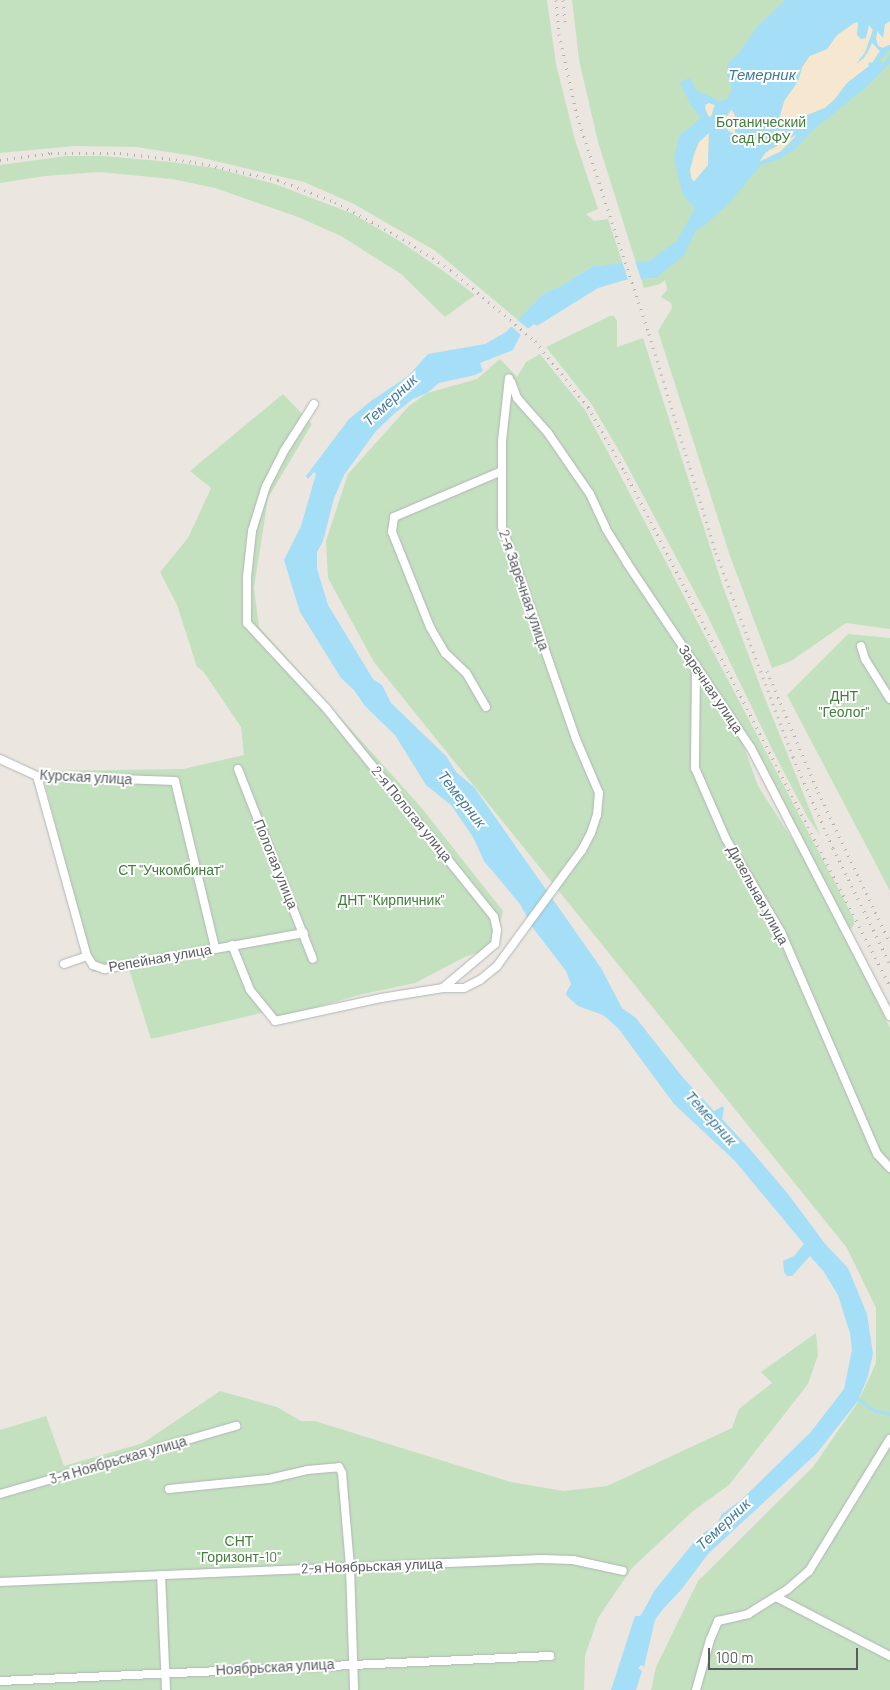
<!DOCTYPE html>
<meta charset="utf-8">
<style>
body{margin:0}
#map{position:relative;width:890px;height:1690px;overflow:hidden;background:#ebe7e0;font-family:Barlow,sans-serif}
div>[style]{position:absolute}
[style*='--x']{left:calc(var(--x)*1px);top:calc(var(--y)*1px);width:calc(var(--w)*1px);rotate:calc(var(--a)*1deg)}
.green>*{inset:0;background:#c3e1be}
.sand>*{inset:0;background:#f6e8d0}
.water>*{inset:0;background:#a4def7}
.pier>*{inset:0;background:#ebe7e0}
.stream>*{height:3px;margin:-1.5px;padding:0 1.5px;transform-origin:1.5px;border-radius:1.5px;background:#a4def7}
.roads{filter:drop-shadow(0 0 1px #b1b4b7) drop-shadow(0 0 1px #b1b4b7)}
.street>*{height:8px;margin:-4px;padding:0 4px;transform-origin:4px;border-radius:4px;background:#fff}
.rail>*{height:3px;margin-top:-1.5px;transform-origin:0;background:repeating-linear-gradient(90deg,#afb0b0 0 1px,transparent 0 7px)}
span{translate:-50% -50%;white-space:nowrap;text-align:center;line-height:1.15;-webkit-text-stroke:4px #fff;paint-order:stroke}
.park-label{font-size:14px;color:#407e3a}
.street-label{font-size:14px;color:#595d60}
.water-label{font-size:15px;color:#417b9e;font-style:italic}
.scale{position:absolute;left:708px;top:1648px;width:150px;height:22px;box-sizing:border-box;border:2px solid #595d60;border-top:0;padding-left:6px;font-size:15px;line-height:18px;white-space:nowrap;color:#595d60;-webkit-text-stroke:4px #fff;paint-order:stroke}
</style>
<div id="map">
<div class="green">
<div style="clip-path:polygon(0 0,547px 0,556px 64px,575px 140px,598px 209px,586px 214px,594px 221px,608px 219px,623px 264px,593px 266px,564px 284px,543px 294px,518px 320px,434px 250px,352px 203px,304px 182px,194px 156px,136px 147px,75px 146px,0 153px)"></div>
<div style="clip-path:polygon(572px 0,890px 0,890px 629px,846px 623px,791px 661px,772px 668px,730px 556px,658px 331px,672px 308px,671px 303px,661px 297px,667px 290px,665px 280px,660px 284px,644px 288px,641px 279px,656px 278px,659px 255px,649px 261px,636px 263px,598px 142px,579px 60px)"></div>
<div style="clip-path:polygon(66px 156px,103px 156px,171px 162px,215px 168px,275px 184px,351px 213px,398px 240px,442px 270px,475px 295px,445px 317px,401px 274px,341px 236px,298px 217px,215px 188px,172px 179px,99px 172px,45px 176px,0 183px,0 165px)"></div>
<div style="clip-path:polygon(610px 316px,614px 316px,617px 321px,617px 347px,643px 338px,722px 584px,762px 691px,820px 835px,808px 818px,775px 755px,707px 615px,622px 456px,592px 405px,546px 347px)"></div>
<div style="clip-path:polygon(540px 354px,585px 410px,609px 454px,854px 919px,854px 925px,850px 930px,736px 724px,758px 786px,816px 876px,890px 1028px,890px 1690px,651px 1690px,656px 1667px,698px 1581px,813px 1467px,858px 1402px,876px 1363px,876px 1308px,847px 1248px,374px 662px,328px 578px,326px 541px,348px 474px,409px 406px,427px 393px,477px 379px,500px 359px,517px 377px,526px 362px)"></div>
<div style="clip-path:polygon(283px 394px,312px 424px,268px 498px,254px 588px,259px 627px,420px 806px,503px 911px,494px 948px,467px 956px,415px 983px,359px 995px,274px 1019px,270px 1011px,151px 1039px,128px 966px,92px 972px,42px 771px,183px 769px,244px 755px,241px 727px,203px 671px,197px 667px,177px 605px,160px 572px,188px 538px,211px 488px,190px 471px)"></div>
<div style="clip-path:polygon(848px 634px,890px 638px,890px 891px,787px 695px)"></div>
<div style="clip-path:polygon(816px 1333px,818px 1355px,808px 1384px,729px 1485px,693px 1511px,632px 1568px,598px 1618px,585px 1656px,584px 1690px,0 1690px,0 1430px,46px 1416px,64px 1466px,143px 1443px,220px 1391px,277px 1407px,301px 1421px,315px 1421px,511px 1482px,563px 1491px,607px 1486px,732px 1428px,739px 1409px,772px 1383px,761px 1372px)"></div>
</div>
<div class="sand">
<div style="clip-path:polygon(890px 21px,890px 45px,882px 48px,878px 46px,876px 39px,877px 31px,882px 32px,885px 24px)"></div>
<div style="clip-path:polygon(858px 22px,859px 26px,869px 24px,873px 30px,865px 53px,857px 63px,868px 52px,872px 42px,880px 51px,873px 62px,868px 63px,870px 66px,847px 83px,835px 99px,825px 108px,780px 126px,778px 123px,784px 101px,798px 81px,802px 67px,810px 56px,827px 49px,837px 35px,854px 23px)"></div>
<div style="clip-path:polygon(710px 103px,715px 104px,711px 117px,708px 116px,705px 108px,706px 104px)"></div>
<div style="clip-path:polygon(732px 109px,735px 115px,736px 134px,728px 131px,724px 120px)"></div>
<div style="clip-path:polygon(709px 132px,708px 165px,694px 182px,691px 178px,690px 170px,694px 154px,699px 142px)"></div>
<div style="clip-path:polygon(798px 134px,780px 152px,759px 162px,766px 152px)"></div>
</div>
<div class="water">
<div style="clip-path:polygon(evenodd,785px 0,890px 0,890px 21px,885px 24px,883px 38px,877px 31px,876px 39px,878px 46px,882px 48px,890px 45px,890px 49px,879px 62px,883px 64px,890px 54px,890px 63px,865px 88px,813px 130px,794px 150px,777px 160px,761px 165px,729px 203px,705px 225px,696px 230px,684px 255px,656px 278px,625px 280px,598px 288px,537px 326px,534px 324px,521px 334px,513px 350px,480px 363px,483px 371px,475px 375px,439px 383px,427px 393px,413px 399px,395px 413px,376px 431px,344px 475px,334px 498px,323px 541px,317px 552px,317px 569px,328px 605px,373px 679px,382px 685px,391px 703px,446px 756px,456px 772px,474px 787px,601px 968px,622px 1008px,636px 1018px,684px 1079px,714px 1111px,723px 1106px,724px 1109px,722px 1119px,748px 1147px,788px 1194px,826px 1245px,848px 1268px,867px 1314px,873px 1354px,868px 1376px,858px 1401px,817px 1453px,708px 1554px,681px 1590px,663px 1609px,655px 1620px,644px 1667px,641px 1665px,638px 1668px,642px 1671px,636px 1690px,611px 1690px,635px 1616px,640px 1616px,644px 1610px,654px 1591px,699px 1536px,716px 1525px,722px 1514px,741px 1500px,810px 1433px,844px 1389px,852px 1350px,850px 1333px,838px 1295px,824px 1272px,810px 1256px,792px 1276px,787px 1276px,784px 1272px,783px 1261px,794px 1256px,804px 1244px,735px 1161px,674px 1104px,618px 1028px,603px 1015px,578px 1006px,567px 996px,566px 993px,571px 984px,566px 971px,533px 928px,520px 904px,484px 861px,473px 837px,451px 805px,426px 785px,395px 735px,365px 706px,354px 690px,341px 678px,300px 612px,284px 560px,301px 526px,316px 474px,314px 472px,308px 479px,306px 476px,349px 419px,371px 401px,408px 376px,428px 354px,485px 344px,506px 332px,543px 294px,564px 284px,593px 266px,649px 261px,677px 241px,695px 208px,683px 195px,674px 159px,679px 136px,701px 118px,690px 104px,680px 82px,690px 78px,696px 90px,719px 101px,728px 99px,732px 88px,727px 76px,727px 64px,740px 52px,756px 28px,785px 0,858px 22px,857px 35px,861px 39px,866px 38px,869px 25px,873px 30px,865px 53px,856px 64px,864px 58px,872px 43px,880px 51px,873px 62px,868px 64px,869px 66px,847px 83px,835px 99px,825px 108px,781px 126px,778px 123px,784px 101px,798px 81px,802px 67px,809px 56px,827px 49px,837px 35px,854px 23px,858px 22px,785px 0,709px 103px,715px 105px,711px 117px,708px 116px,705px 108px,706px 104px,709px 103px,785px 0,731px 109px,735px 115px,735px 134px,728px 131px,724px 120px,731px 109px,785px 0,709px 133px,708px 165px,694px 182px,691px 178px,690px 170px,694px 154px,699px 142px,709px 133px,785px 0,797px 134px,789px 145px,780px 152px,759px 162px,766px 152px,797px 134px)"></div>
</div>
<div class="pier">
<div style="clip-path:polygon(622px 261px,635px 261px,642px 282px,629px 283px)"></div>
<div style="clip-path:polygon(516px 319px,530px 330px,522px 336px,510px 325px)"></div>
</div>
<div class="stream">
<div style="--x:855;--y:1397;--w:25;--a:34"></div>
<div style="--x:876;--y:1411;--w:14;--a:12"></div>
</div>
<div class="roads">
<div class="street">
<div style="--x:511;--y:382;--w:17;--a:69"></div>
<div style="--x:517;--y:398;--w:47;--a:48.5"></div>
<div style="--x:548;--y:433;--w:74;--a:55.5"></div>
<div style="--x:590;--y:494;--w:38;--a:65"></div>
<div style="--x:606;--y:529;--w:40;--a:58"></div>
<div style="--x:627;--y:563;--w:223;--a:56.2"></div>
<div style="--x:751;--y:748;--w:302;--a:62.6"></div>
<div style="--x:314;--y:404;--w:56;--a:122.6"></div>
<div style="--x:284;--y:451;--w:39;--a:117"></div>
<div style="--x:266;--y:486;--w:47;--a:107.3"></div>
<div style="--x:252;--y:531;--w:46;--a:96.2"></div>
<div style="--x:247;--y:577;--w:46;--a:90"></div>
<div style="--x:247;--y:623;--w:116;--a:47.1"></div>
<div style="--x:326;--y:708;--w:268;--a:51.2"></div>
<div style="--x:494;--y:917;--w:13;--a:77"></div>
<div style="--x:497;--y:930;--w:14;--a:98"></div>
<div style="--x:495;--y:944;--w:68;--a:139.8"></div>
<div style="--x:861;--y:646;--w:14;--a:73"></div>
<div style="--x:865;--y:659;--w:47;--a:58"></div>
<div style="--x:696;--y:665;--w:103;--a:90.6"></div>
<div style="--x:695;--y:768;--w:77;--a:66.4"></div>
<div style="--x:726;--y:839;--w:108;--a:59.4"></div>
<div style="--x:781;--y:932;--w:242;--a:66.6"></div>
<div style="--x:877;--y:1154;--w:19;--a:47"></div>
<div style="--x:486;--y:707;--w:39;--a:-120"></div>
<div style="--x:466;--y:673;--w:29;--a:-136"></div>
<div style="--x:445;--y:653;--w:30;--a:-120"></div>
<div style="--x:430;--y:627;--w:102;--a:-111.8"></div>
<div style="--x:392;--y:532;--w:15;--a:-82"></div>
<div style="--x:394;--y:517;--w:117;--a:-23.1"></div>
<div style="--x:0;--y:759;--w:41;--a:24.7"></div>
<div style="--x:37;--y:776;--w:138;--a:2.1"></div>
<div style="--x:175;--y:781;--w:171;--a:76.5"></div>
<div style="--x:238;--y:769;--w:204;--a:68.5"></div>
<div style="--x:37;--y:776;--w:187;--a:74.5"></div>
<div style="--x:87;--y:956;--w:11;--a:56"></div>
<div style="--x:93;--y:965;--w:12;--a:20"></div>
<div style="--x:104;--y:969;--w:203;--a:-10.2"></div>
<div style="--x:232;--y:945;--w:48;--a:68.2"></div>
<div style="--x:250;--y:990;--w:40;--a:51"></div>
<div style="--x:275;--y:1021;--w:108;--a:-12.2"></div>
<div style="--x:381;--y:998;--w:63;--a:-9.2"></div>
<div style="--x:443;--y:988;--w:21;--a:0"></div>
<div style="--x:464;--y:988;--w:18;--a:-27"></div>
<div style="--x:480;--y:980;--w:22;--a:-39"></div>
<div style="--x:497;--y:966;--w:144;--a:-53.8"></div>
<div style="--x:582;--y:850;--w:19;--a:-62"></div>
<div style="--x:591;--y:833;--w:19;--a:-72"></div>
<div style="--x:597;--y:815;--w:22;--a:-85"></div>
<div style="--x:599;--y:793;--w:59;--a:-113.1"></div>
<div style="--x:576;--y:739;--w:225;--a:-109.2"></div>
<div style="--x:502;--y:527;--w:86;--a:-90"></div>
<div style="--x:502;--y:441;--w:63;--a:-83.7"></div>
<div style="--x:64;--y:964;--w:24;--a:-19"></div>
<div style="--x:169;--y:1489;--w:100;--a:-5.7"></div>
<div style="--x:269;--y:1479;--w:39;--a:-13"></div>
<div style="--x:307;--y:1470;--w:32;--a:-5"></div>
<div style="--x:339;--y:1467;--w:7;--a:63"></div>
<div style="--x:342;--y:1473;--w:94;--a:85.1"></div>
<div style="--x:350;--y:1567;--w:123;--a:88.1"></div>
<div style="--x:0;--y:1494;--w:246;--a:-16.1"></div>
<div style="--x:161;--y:1575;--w:115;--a:87.5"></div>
<div style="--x:0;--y:1582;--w:542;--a:-2.43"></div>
<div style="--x:542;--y:1559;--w:31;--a:2"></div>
<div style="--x:573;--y:1560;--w:51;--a:12.4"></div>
<div style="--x:776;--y:1597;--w:128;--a:27.4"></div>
<div style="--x:0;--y:1681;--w:551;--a:-2.6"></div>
<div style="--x:696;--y:1690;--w:52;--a:-74.4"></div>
<div style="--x:710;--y:1640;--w:21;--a:-67"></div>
<div style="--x:718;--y:1621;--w:31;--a:-13"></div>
<div style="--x:748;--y:1614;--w:47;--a:-32"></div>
<div style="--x:788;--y:1589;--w:28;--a:-41"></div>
<div style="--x:809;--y:1571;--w:155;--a:-58.5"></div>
</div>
</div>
<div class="rail">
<div style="--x:556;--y:0;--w:34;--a:85"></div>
<div style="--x:559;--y:34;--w:84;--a:77.6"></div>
<div style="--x:577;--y:116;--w:230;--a:71.7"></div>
<div style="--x:649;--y:334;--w:229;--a:73"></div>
<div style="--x:716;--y:553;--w:218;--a:69.3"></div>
<div style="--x:793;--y:757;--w:99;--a:66.3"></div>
<div style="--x:833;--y:848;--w:129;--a:63.8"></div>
<div style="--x:563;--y:0;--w:25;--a:85"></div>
<div style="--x:0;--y:160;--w:51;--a:-7.8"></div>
<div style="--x:51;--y:153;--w:69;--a:0"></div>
<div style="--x:120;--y:153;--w:76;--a:6.8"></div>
<div style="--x:195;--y:162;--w:85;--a:12.2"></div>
<div style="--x:278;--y:180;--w:61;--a:21.1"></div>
<div style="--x:335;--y:202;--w:77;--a:28.6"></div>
<div style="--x:403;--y:239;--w:57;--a:32.9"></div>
<div style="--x:451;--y:270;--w:110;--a:40.2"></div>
<div style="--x:535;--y:341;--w:85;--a:51.2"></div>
<div style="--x:588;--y:407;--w:75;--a:60.4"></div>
<div style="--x:625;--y:472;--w:578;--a:62.73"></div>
<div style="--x:767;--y:671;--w:131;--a:67.1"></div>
<div style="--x:818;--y:792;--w:167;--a:64.5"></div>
</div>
<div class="park-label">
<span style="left:761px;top:130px">Ботанический<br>сад ЮФУ</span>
<span style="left:844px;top:704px">ДНТ<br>"Геолог"</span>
<span style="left:171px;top:870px">СТ "Учкомбинат"</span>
<span style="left:391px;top:900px">ДНТ "Кирпичник"</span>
<span style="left:239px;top:1549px">СНТ<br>"Горизонт-10"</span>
</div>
<div class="street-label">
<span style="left:524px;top:590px;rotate:71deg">2-я Заречная улица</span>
<span style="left:711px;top:689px;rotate:56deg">Заречная улица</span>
<span style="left:86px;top:777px;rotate:3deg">Курская улица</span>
<span style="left:412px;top:814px;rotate:51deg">2-я Пологая улица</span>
<span style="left:276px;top:864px;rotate:68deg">Пологая улица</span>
<span style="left:758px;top:895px;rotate:61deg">Дизельная улица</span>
<span style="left:160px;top:958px;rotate:-10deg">Репейная улица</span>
<span style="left:118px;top:1460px;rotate:-16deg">3-я Ноябрьская улица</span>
<span style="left:372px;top:1566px;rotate:-2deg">2-я Ноябрьская улица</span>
<span style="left:275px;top:1667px;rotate:-3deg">Ноябрьская улица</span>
</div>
<div class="water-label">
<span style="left:762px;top:75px">Темерник</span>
<span style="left:390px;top:400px;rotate:-43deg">Темерник</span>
<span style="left:462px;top:799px;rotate:52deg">Темерник</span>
<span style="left:711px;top:1118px;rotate:48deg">Темерник</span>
<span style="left:723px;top:1524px;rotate:-43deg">Темерник</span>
</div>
<div class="scale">100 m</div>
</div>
